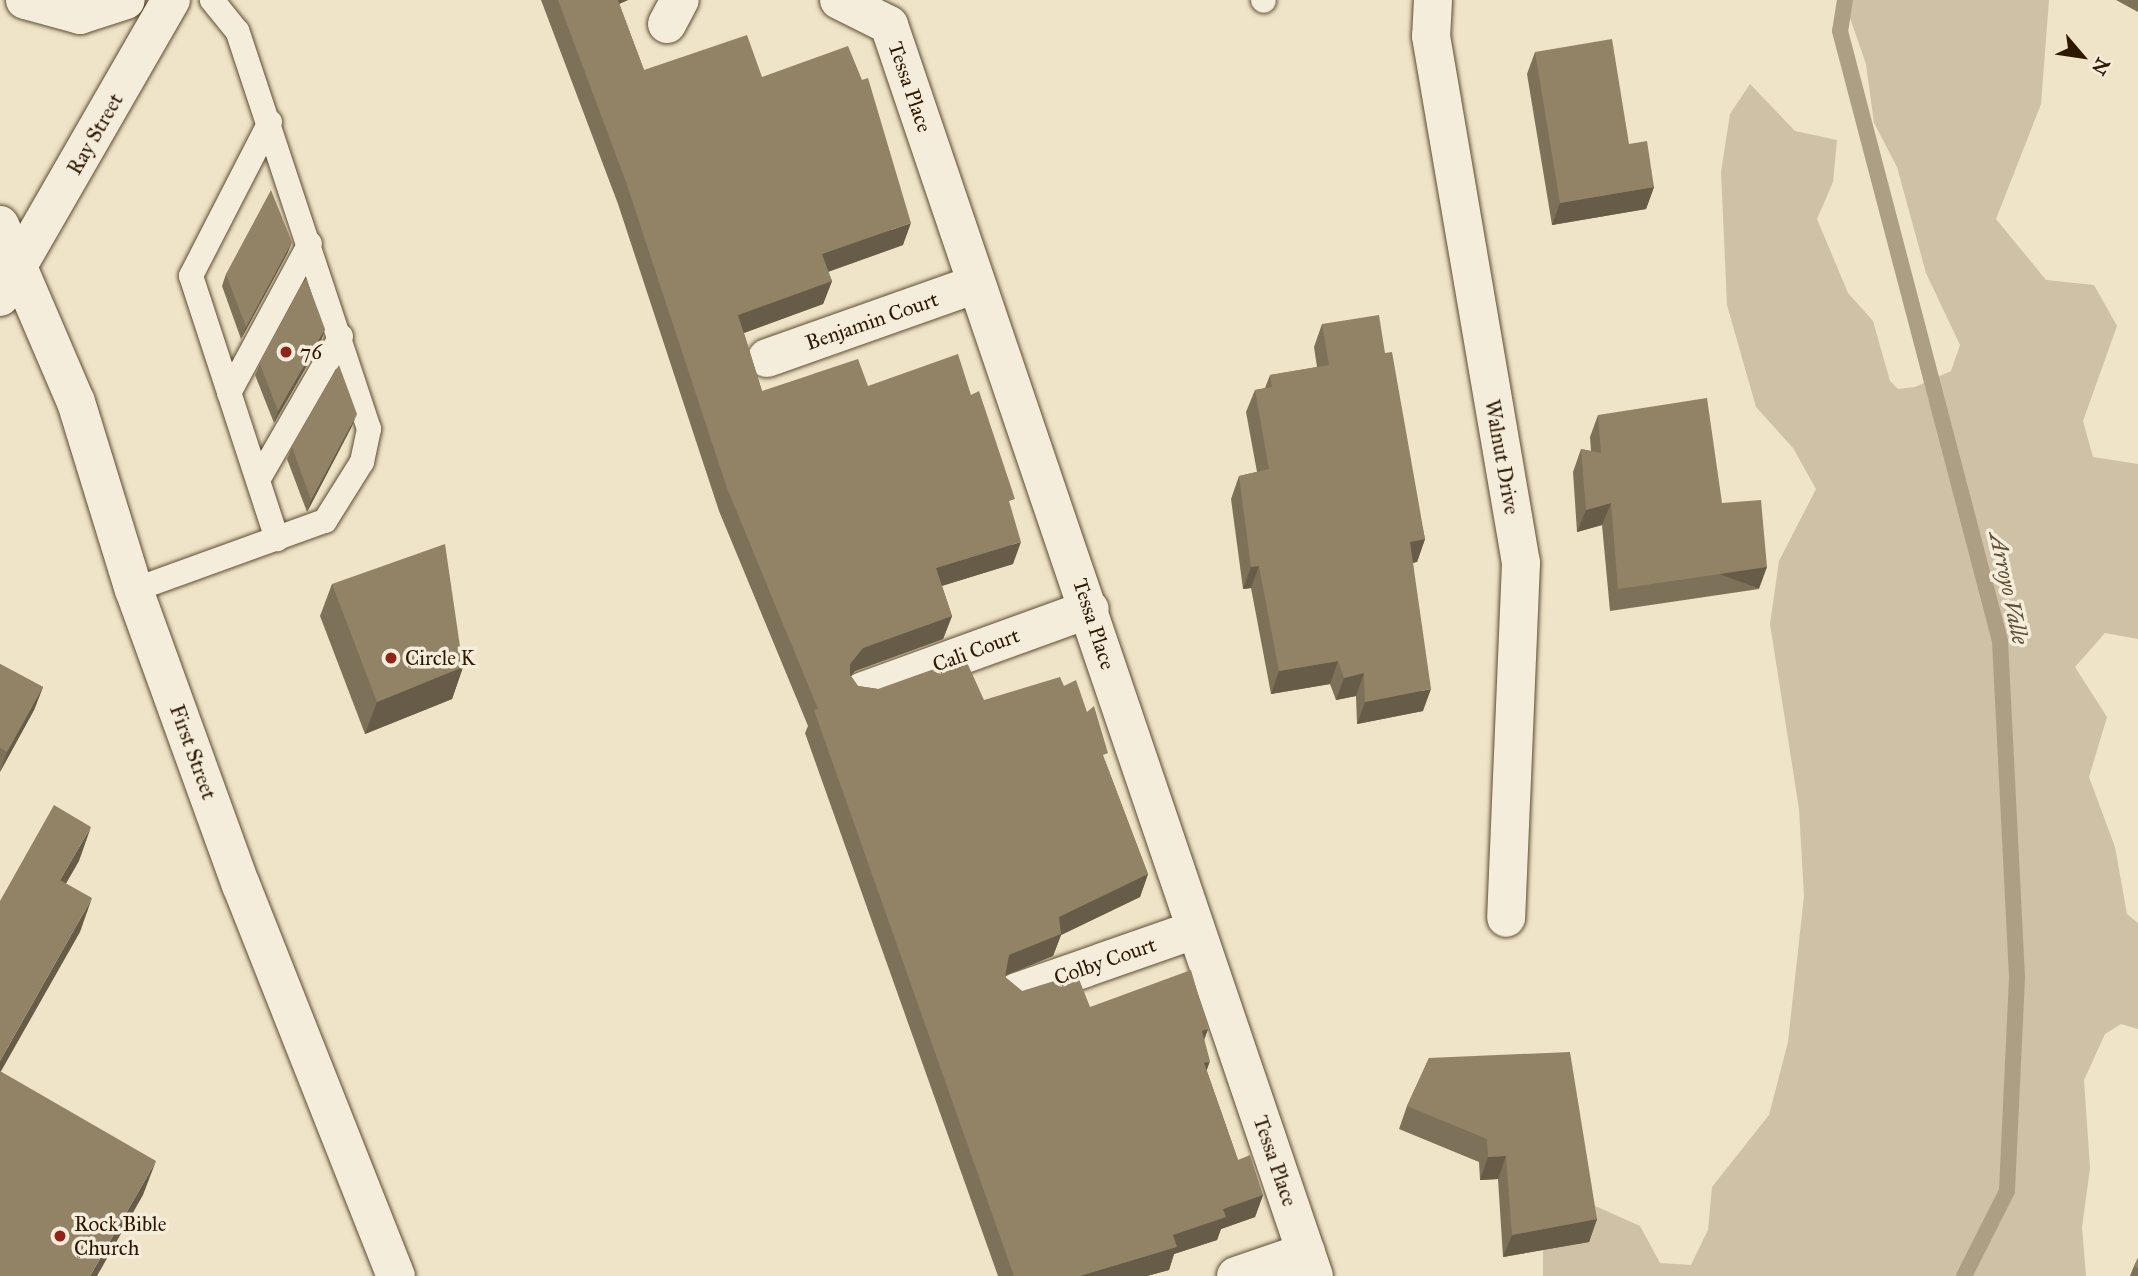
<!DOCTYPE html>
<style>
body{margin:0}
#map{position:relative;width:2138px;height:1276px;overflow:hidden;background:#efe4c7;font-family:"IM FELL Great Primer",serif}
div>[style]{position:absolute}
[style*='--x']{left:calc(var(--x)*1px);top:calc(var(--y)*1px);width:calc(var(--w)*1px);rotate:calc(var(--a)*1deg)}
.green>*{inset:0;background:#cec1a5}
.stream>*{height:16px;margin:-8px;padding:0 8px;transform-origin:8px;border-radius:8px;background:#ad9f83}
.roads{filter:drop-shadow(0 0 2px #5e4c32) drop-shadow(0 0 2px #5e4c32)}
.lane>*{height:24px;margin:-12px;padding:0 12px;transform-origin:12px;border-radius:12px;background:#f5eddb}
.street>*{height:38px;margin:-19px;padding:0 19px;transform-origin:19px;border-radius:19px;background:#f5eddb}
.secondary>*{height:38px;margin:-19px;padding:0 19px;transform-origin:19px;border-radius:19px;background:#f5eddb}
.wall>*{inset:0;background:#7e7159}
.shaded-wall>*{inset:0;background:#665c48;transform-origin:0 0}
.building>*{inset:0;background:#928367}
.dots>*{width:19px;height:19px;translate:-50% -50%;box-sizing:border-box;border:4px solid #f5eddb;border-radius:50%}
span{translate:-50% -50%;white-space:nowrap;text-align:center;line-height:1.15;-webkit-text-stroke:7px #f5eddb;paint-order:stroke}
.street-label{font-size:21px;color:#2e1900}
.poi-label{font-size:21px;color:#2e1900}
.left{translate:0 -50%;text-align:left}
.water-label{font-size:23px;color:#614f34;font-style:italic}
.north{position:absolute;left:2047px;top:21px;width:70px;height:70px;-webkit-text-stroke:5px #f5eddb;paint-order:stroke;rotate:119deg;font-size:19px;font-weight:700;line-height:28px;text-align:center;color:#2e1900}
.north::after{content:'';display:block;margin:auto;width:24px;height:32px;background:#2e1900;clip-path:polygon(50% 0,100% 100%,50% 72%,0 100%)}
</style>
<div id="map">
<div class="green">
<div style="clip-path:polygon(1853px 0,2049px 0,2041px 104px,1996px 219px,2046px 280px,2094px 285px,2117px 326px,2083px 421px,2093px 457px,2138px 464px,2138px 639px,2105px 633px,2075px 667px,2107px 717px,2089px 777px,2115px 847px,2127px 914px,2138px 923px,2138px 1029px,2121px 1024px,2105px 1034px,2084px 1080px,2090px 1168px,2082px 1227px,2086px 1276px,1543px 1276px,1543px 1250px,1593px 1205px,1640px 1226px,1660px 1263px,1691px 1265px,1708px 1230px,1712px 1187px,1769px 1115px,1788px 1042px,1804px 896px,1799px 809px,1770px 624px,1779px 561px,1816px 489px,1793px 448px,1756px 407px,1727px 305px,1721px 172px,1730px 114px,1750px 84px,1795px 131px,1837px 140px,1833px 182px,1817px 219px,1848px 293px,1873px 321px,1890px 381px,1898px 389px,1915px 387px,1951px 371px,1960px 345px,1926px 273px,1897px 167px,1874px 123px,1866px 64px,1850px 18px)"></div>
</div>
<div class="stream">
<div style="--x:1845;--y:0;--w:31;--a:99"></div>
<div style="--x:1840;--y:31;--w:631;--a:75.3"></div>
<div style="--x:2000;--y:641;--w:337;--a:87.1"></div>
<div style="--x:2017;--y:978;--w:213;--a:92.7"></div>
<div style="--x:2007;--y:1191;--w:95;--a:116.8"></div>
</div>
<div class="roads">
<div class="lane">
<div style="--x:1263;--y:0;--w:1;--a:45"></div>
<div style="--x:270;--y:122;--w:173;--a:117.2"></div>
<div style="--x:191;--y:276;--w:277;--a:71.9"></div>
<div style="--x:229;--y:393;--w:170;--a:-61.6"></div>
<div style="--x:258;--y:480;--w:166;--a:-60"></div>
<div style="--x:134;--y:590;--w:203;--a:-19.9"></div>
<div style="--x:325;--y:521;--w:70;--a:-57.9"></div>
<div style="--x:362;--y:462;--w:34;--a:-78"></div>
<div style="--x:369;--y:429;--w:419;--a:-108.3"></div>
<div style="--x:237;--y:31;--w:40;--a:-129"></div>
</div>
<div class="street">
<div style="--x:839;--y:0;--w:56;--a:26.6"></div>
<div style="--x:889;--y:25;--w:1321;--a:71.24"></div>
<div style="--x:1433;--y:0;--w:36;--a:93"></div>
<div style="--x:1431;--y:36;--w:535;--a:80.31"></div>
<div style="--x:1521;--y:563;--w:355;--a:92.4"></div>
<div style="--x:667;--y:24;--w:27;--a:-62"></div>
<div style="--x:767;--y:358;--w:222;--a:-19.5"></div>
<div style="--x:863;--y:691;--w:241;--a:-19.9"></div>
<div style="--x:1017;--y:992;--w:188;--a:-19.3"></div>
<div style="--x:1236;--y:1276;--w:74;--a:-18.9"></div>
</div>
<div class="secondary">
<div style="--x:25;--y:0;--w:57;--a:15.3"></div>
<div style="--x:80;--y:15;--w:48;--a:-18.1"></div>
<div style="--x:0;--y:225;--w:193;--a:66.8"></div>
<div style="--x:76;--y:402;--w:197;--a:72.9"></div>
<div style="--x:134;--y:590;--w:314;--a:70.1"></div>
<div style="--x:241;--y:885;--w:421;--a:68.4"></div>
<div style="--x:0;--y:297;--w:343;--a:-60.1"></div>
</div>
</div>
<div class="wall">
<div style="clip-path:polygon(541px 0,628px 0,619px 4px,644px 70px,762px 77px,903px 245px,828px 272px,832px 281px,823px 304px,744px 333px,762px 391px,868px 386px,1011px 508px,1013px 564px,942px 586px,952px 616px,943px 639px,855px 671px,851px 676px,858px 686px,878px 689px,984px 700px,1105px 761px,1148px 874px,1140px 897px,1061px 935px,1053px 956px,1005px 976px,1005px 977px,1022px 991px,1090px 1007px,1208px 1029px,1204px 1039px,1207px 1071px,1238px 1160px,1263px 1195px,1255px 1217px,1221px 1229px,1217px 1240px,1174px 1254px,1169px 1270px,1147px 1276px,998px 1276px,805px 733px,808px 726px,719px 511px,618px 204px)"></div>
<div style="clip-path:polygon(2116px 0,2138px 0,2138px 12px)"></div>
<div style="clip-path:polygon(1535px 52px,1629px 144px,1654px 187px,1646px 209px,1552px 225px,1527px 74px)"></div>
<div style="clip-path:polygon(292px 242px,287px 254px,241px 339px,222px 286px,226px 274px)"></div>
<div style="clip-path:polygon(1322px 324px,1385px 353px,1425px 539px,1417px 562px,1413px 563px,1423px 711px,1357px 724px,1356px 696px,1336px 700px,1330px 684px,1271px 694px,1251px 588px,1243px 589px,1231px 499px,1239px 476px,1257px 472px,1246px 412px,1255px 390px,1265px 388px,1270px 375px,1317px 367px,1314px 347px)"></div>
<div style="clip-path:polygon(325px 329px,321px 341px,274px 423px,255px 375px,260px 364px)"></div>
<div style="clip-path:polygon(1598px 415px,1722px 503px,1759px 589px,1610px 611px,1602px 525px,1577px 532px,1573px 472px,1581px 449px,1591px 451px,1590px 437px)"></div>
<div style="clip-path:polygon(352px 426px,307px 512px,287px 459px,292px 447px)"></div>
<div style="clip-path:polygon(332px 584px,463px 667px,452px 699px,365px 734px,320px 616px)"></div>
<div style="clip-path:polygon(0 664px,43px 687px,34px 710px,0 772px)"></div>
<div style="clip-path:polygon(1429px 1058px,1597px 1219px,1589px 1242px,1503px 1257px,1498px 1179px,1480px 1180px,1479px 1162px,1399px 1129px,1407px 1106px)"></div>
<div style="clip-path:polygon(2138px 1258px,2138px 1276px,2130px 1276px,2134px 1266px)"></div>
</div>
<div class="shaded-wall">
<div style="clip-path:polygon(609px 0,628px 0,605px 10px)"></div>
<div style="clip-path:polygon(1654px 187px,1646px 209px,1552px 225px,1560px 203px)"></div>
<div style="clip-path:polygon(911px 223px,903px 245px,813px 277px,822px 254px)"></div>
<div style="clip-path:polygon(292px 242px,287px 254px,241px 339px,246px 327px)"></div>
<div style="clip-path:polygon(832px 281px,823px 304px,730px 338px,738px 315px)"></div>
<div style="clip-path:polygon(325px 329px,321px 341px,274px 423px,278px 411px)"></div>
<div style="clip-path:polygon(357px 414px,352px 426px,307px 512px,311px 500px)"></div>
<div style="clip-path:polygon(1611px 503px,1602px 525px,1577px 532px,1586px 510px)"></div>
<div style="clip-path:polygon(1425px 539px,1417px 562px,1402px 564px,1410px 542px)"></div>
<div style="clip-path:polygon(1021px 542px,1013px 564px,928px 590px,936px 568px)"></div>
<div style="clip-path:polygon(1259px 566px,1251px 588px,1243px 589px,1251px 567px)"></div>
<div style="left:1767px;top:567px;width:23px;height:151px;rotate:110deg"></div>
<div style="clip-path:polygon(952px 616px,943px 639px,855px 671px,842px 686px,850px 664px,863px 648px)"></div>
<div style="clip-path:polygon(1338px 661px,1330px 684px,1271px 694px,1279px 671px)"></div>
<div style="clip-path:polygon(463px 667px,452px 699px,365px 734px,377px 702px)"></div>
<div style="clip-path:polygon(1364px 673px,1356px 696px,1336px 700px,1344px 678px)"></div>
<div style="clip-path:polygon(43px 687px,34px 710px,0 772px,7px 752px)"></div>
<div style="clip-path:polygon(1431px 689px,1423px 711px,1357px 724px,1365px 702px)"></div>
<div style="clip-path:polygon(91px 827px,79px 861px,48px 915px,60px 880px)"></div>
<div style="clip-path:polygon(1148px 874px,1140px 897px,1061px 935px,1053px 956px,1001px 977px,1009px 955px,1059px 917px)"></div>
<div style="clip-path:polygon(92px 898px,80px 932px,0 1073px,0 1061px)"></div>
<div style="clip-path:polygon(1208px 1029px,1200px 1052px,1202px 1031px)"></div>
<div style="clip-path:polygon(1210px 1061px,1202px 1084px,1204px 1063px)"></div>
<div style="clip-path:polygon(1506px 1156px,1498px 1179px,1480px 1180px,1488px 1157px)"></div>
<div style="clip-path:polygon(156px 1161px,143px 1195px,97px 1276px,90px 1276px)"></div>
<div style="clip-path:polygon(1263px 1195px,1255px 1217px,1221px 1229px,1217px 1240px,1174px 1254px,1169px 1270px,1147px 1276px,1080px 1276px,1173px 1235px,1223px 1209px)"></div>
<div style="clip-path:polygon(1597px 1219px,1589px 1242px,1503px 1257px,1512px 1235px)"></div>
</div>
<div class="building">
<div style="clip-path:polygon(558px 0,618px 0,644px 70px,747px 35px,762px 77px,848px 46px,862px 80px,868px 78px,911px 223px,822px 254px,832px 281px,738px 315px,762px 391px,858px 359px,868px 386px,958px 354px,971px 395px,979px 391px,1015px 499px,1009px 501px,1021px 542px,936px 568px,952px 616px,863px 648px,850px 664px,850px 675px,858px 686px,878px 689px,965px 658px,984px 700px,1060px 677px,1064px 686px,1076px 680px,1087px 712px,1094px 706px,1108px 753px,1103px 755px,1148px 874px,1059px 917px,1061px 934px,1009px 955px,1005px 977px,1022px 991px,1077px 974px,1090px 1007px,1191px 970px,1208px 1029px,1202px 1031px,1210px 1061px,1204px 1063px,1238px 1160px,1250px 1155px,1263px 1195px,1223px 1209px,1226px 1217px,1173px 1235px,1177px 1247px,1080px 1276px,1014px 1276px,814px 710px,818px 709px,727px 488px,626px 182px)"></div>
<div style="clip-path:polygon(1612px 39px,1629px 144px,1647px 141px,1654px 187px,1560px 203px,1535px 52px)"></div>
<div style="clip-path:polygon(271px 190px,292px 242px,246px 327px,226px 274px)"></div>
<div style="clip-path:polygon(306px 278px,325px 329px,278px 411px,260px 364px)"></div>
<div style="clip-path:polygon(1379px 315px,1385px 353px,1392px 352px,1425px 539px,1410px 542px,1431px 689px,1365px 702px,1364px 673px,1344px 678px,1338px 661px,1279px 671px,1259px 566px,1251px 567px,1239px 476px,1269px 469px,1255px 390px,1272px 387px,1270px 375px,1329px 365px,1322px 324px)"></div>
<div style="clip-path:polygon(339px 365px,357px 414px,311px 500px,292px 447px)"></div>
<div style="clip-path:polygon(1707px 398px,1722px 503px,1761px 500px,1767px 567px,1618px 589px,1611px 503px,1586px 510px,1581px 449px,1601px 453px,1598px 415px)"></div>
<div style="clip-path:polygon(445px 544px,463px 667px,377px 702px,332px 584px)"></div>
<div style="clip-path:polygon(0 664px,43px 687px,7px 752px,0 748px)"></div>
<div style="clip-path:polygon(54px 805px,91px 827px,60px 880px,92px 898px,0 1061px,0 901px)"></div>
<div style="clip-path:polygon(1570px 1052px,1597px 1219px,1512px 1235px,1506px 1156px,1488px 1157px,1487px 1139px,1407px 1106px,1429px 1058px)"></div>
<div style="clip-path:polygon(0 1071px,156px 1161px,90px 1276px,0 1276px)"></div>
<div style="clip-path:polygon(2138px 1258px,2138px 1268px,2134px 1266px)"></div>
</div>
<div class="dots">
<div style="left:286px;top:352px;background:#8f2418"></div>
<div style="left:391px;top:658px;background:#8f2418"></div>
<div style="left:60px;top:1236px;background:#8f2418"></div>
</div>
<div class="street-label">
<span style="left:910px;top:87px;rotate:71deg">Tessa Place</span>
<span style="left:95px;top:134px;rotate:-60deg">Ray Street</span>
<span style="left:872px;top:321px;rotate:-19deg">Benjamin Court</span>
<span style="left:1502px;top:457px;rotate:80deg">Walnut Drive</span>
<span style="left:1094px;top:624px;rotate:72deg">Tessa Place</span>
<span style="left:976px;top:650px;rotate:-20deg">Cali Court</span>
<span style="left:193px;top:752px;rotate:70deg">First Street</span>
<span style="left:1105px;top:961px;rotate:-19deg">Colby Court</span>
<span style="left:1275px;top:1161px;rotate:71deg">Tessa Place</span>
</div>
<div class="poi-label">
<span class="left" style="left:300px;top:352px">76</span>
<span class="left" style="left:405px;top:658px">Circle K</span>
<span class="left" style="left:74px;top:1236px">Rock Bible<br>Church</span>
</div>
<div class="water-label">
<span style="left:2009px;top:588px;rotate:78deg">Arroyo Valle</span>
</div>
<div class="north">N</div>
</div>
